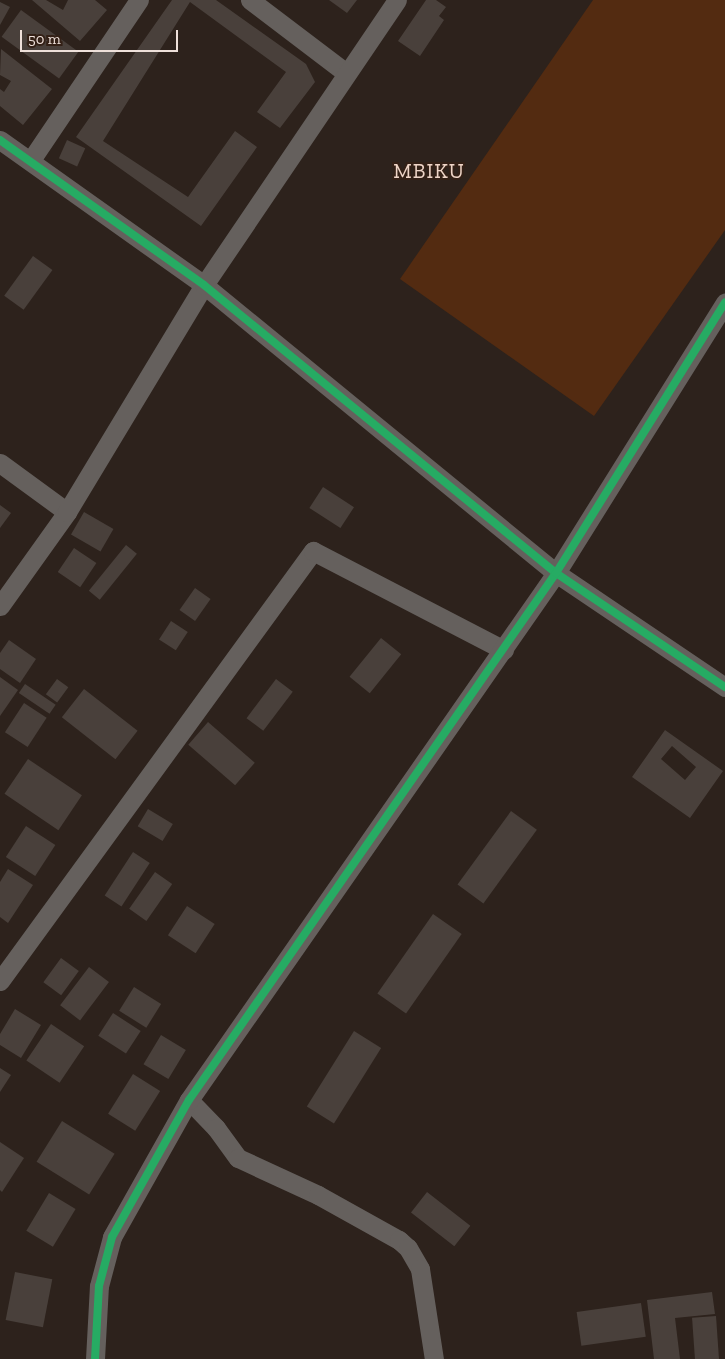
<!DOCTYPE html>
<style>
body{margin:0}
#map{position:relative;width:725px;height:1359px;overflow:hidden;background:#2d221c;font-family:"Zilla Slab",serif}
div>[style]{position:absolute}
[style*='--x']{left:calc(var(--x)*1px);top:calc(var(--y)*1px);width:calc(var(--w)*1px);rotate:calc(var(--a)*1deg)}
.green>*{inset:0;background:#532b11}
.building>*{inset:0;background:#49403b;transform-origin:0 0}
.minor>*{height:19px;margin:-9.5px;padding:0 9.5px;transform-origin:9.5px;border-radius:9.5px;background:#65605d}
.cycleway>*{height:8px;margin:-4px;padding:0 4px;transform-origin:4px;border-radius:4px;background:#26ab63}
span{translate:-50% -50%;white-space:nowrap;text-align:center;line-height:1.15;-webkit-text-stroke:4px #332016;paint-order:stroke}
.quarter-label{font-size:21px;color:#efd5c7;letter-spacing:1px}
.scale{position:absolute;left:20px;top:30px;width:158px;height:22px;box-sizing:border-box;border:2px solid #eee0da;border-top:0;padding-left:6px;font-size:15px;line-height:18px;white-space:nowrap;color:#eee0da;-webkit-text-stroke:4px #332016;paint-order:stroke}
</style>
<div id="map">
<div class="green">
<div style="clip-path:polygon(593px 0,725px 0,725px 230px,594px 416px,400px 279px)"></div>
</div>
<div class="building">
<div style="clip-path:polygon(32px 0,46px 0,63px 10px,68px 0,95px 0,107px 10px,80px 41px)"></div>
<div style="clip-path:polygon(172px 0,216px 0,306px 64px,315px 82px,280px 128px,257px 112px,286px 72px,190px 2px,103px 141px,188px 197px,235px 131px,257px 147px,201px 226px,76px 137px)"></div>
<div style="clip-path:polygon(329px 0,357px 0,347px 13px)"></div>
<div style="clip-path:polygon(426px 0,436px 0,446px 7px,439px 16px,444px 20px,420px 56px,398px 41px)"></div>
<div style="clip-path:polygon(0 2px,10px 7px,0 25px)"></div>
<div style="left:21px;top:10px;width:71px;height:33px;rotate:36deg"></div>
<div style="clip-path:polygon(1px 49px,52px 89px,23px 125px,0 106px,0 89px,4px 92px,11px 81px,0 75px)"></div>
<div style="left:67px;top:140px;width:20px;height:20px;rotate:24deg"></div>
<div style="left:33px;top:256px;width:24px;height:49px;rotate:36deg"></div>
<div style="left:323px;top:487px;width:37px;height:25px;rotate:33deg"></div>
<div style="clip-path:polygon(0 505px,11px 513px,0 528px)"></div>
<div style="left:84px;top:512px;width:34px;height:26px;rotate:30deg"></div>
<div style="left:126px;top:545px;width:14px;height:59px;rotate:39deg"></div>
<div style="left:74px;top:548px;width:27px;height:29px;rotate:34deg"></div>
<div style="left:195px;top:588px;width:19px;height:27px;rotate:35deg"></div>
<div style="left:171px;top:621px;width:20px;height:22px;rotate:33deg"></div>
<div style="left:381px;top:638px;width:26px;height:50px;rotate:39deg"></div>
<div style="clip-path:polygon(9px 640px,36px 659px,20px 683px,0 669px,0 653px)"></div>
<div style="clip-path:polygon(0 677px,18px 690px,0 716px)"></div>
<div style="left:57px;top:679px;width:14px;height:19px;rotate:36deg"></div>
<div style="left:276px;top:679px;width:21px;height:49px;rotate:37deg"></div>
<div style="left:25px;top:684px;width:37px;height:11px;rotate:34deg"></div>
<div style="left:84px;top:689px;width:68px;height:36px;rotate:38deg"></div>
<div style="left:24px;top:703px;width:27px;height:35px;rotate:33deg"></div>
<div style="left:208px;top:722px;width:62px;height:30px;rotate:41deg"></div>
<div style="clip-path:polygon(evenodd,665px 730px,723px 771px,690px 818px,632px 777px,665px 730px,672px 746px,696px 767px,685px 780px,661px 759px,672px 746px)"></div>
<div style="left:28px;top:759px;width:65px;height:42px;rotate:34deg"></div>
<div style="left:148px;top:809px;width:29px;height:20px;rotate:31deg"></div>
<div style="left:511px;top:811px;width:32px;height:91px;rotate:36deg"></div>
<div style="left:26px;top:826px;width:35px;height:37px;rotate:33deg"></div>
<div style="left:133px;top:852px;width:20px;height:52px;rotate:33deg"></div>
<div style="clip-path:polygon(8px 869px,33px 885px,8px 923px,0 917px,0 882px)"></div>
<div style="left:155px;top:872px;width:21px;height:45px;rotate:35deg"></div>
<div style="left:187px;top:906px;width:33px;height:35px;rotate:33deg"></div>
<div style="left:433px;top:914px;width:35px;height:97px;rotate:35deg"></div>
<div style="left:61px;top:958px;width:22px;height:30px;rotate:36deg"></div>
<div style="left:89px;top:967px;width:25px;height:48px;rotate:37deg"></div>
<div style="left:134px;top:987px;width:32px;height:28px;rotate:32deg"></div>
<div style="clip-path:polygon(15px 1009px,41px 1025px,21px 1058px,0 1045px,0 1034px)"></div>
<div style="left:113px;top:1013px;width:33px;height:27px;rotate:33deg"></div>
<div style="left:51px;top:1024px;width:40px;height:44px;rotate:34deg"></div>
<div style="left:354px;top:1031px;width:32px;height:89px;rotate:32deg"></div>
<div style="left:161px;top:1035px;width:29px;height:34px;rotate:31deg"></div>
<div style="clip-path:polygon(0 1068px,11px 1075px,0 1092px)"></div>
<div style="left:133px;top:1074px;width:32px;height:47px;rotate:32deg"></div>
<div style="left:62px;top:1121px;width:62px;height:48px;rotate:32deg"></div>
<div style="clip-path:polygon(0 1142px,24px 1158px,2px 1192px,0 1190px)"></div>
<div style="left:427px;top:1192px;width:55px;height:26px;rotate:38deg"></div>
<div style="left:49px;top:1193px;width:31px;height:44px;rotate:31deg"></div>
<div style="left:15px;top:1272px;width:38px;height:49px;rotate:11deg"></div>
<div style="clip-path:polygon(712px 1292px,715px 1314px,675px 1318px,680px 1359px,654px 1359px,647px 1300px)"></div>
<div style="left:641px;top:1303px;width:34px;height:65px;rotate:82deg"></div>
<div style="left:716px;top:1316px;width:43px;height:24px;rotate:86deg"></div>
</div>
<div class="minor">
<div style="--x:250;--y:0;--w:121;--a:37.2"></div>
<div style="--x:0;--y:140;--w:250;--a:35.4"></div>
<div style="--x:204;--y:285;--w:455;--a:39.3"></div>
<div style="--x:556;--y:573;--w:204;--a:34"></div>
<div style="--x:31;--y:160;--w:193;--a:-56"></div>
<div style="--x:0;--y:463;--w:83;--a:36.2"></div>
<div style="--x:0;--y:606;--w:115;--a:-54.5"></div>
<div style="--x:67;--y:512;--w:265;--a:-58.9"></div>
<div style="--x:204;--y:285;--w:344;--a:-55.9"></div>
<div style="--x:0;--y:981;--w:532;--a:-53.95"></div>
<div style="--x:313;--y:551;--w:215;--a:27.4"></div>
<div style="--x:189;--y:1100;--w:39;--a:46"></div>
<div style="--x:216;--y:1128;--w:37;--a:54"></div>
<div style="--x:238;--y:1158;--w:88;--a:24.8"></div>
<div style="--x:318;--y:1195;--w:93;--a:29.1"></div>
<div style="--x:399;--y:1240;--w:12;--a:42"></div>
<div style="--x:408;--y:1248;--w:24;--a:60"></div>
<div style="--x:420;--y:1269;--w:91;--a:81.2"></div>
<div style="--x:95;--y:1359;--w:73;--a:-86.9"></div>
<div style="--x:99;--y:1286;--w:51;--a:-75.1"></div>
<div style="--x:112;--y:1237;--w:157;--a:-60.7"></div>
<div style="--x:189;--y:1100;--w:642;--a:-55.15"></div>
<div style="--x:556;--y:573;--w:319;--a:-58"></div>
</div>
<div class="cycleway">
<div style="--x:0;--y:140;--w:250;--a:35.4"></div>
<div style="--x:204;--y:285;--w:455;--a:39.3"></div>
<div style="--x:556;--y:573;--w:204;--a:34"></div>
<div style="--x:95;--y:1359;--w:73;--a:-86.9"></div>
<div style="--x:99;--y:1286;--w:51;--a:-75.1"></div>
<div style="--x:112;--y:1237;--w:157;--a:-60.7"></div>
<div style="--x:189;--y:1100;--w:642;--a:-55.15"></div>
<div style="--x:556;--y:573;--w:319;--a:-58"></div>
</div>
<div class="quarter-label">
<span style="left:429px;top:171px">MBIKU</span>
</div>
<div class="scale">50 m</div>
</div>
